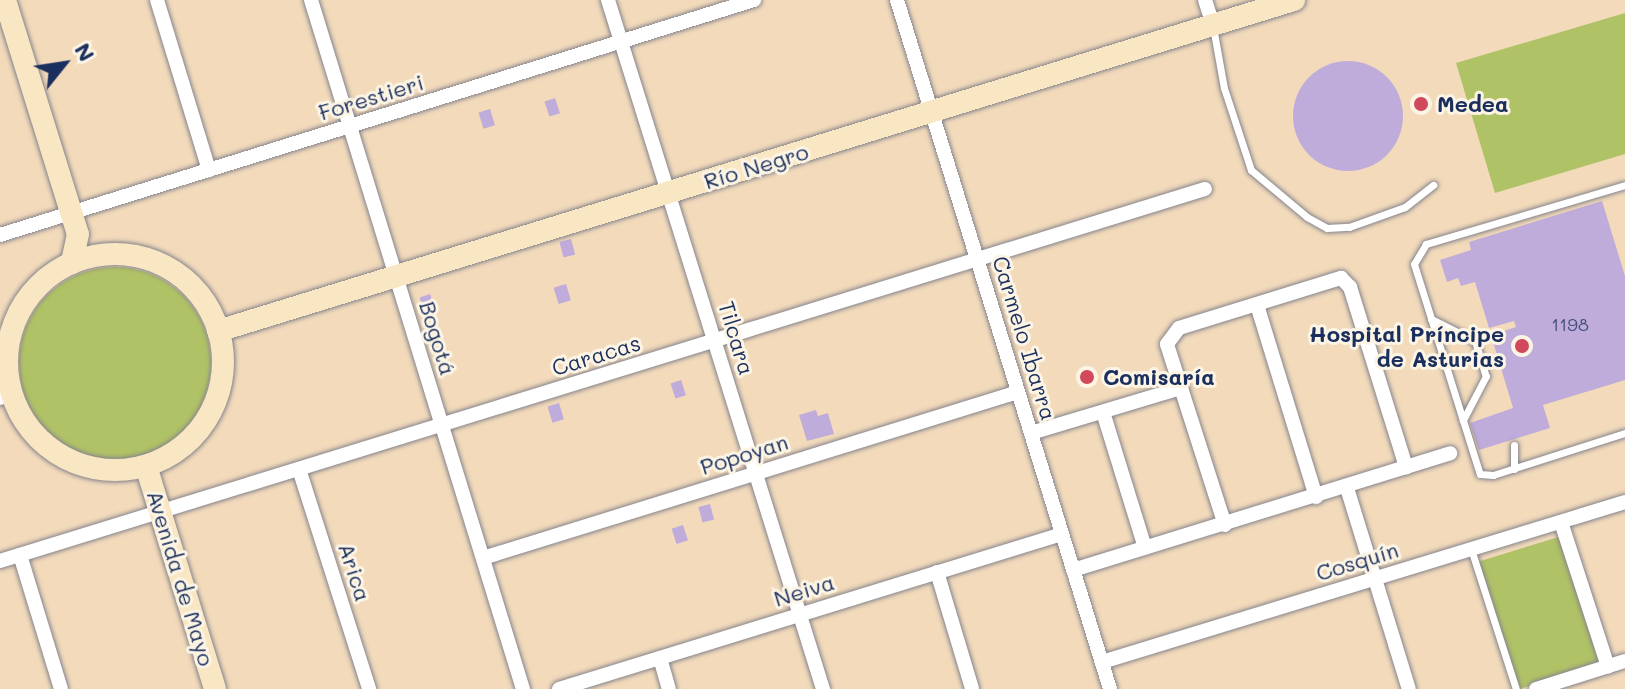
<!DOCTYPE html>
<meta charset="utf-8">
<style>
body{margin:0}
#map{position:relative;width:1625px;height:689px;overflow:hidden;background:#f2dabb;font-family:Mali,sans-serif}
div>[style]{position:absolute}
[style*='--x']{left:calc(var(--x)*1px);top:calc(var(--y)*1px);width:calc(var(--w)*1px);rotate:calc(var(--a)*1deg)}
.green>*{inset:0;background:#b0c266;transform-origin:0 0}
.round{border-radius:50%}
.building>*{inset:0;background:#bfacdb;transform-origin:0 0}
.roads{filter:drop-shadow(0 0 2px #86848c) drop-shadow(0 0 2px #86848c)}
.service>*{height:7px;margin:-3.5px;padding:0 3.5px;transform-origin:3.5px;border-radius:3.5px;background:#fff}
.minor>*{height:14px;margin:-7px;padding:0 7px;transform-origin:7px;border-radius:7px;background:#fff}
.secondary>*{height:22px;margin:-11px;padding:0 11px;transform-origin:11px;border-radius:11px;background:#f9e7c3}
.secondary>.ring{margin:-11px;padding:0;box-sizing:content-box;background:none;border:22px solid #f9e7c3;border-radius:50%}
.dots>*{width:22px;height:22px;translate:-50% -50%;box-sizing:border-box;border:4px solid #fcf5e5;border-radius:50%}
span{translate:-50% -50%;white-space:nowrap;text-align:center;line-height:1.15;-webkit-text-stroke:6px #fcf5e5;paint-order:stroke}
.number-label{font-size:18px;color:#444e7d}
.number-label span{-webkit-text-stroke-width:0}
.street-label{font-size:22px;color:#1b2f5e}
.poi-label{font-size:22px;color:#1b2f5e;font-weight:700}
.left{translate:0 -50%;text-align:left}
.right{translate:-100% -50%;text-align:right}
.north{position:absolute;left:24px;top:24px;width:80px;height:80px;-webkit-text-stroke:6px #fcf5e5;paint-order:stroke;rotate:60deg;font-size:22px;font-weight:700;line-height:32px;text-align:center;color:#1b2f5e}
.north::after{content:'';display:block;margin:auto;width:28px;height:36px;background:#1b2f5e;clip-path:polygon(50% 0,100% 100%,50% 72%,0 100%)}
</style>
<div id="map">
<div class="green">
<div style="clip-path:polygon(1625px 13px,1625px 154px,1495px 193px,1456px 63px)"></div>
<div class="round" style="left:19px;top:267px;width:192px;height:192px"></div>
<div style="left:1562px;top:536px;width:134px;height:87px;rotate:73deg"></div>
</div>
<div class="building">
<div class="round" style="left:1293px;top:61px;width:110px;height:110px"></div>
<div style="left:555px;top:98px;width:16px;height:11px;rotate:72deg"></div>
<div style="left:490px;top:109px;width:17px;height:12px;rotate:73deg"></div>
<div style="clip-path:polygon(1602px 201px,1625px 276px,1625px 380px,1543px 405px,1550px 428px,1479px 450px,1470px 423px,1513px 408px,1491px 335px,1516px 327px,1514px 321px,1489px 328px,1475px 282px,1461px 286px,1458px 278px,1447px 282px,1440px 260px,1471px 250px,1469px 242px)"></div>
<div style="left:571px;top:239px;width:16px;height:12px;rotate:75deg"></div>
<div style="left:566px;top:284px;width:17px;height:13px;rotate:73deg"></div>
<div style="left:430px;top:294px;width:16px;height:11px;rotate:72deg"></div>
<div style="left:681px;top:380px;width:16px;height:11px;rotate:72deg"></div>
<div style="left:559px;top:403px;width:17px;height:12px;rotate:73deg"></div>
<div style="clip-path:polygon(816px 410px,818px 416px,828px 413px,834px 434px,807px 441px,799px 415px)"></div>
<div style="left:710px;top:504px;width:16px;height:12px;rotate:75deg"></div>
<div style="left:683px;top:525px;width:16px;height:12px;rotate:72deg"></div>
</div>
<div class="roads">
<div class="service">
<div style="--x:1213;--y:27;--w:62;--a:79.8"></div>
<div style="--x:1224;--y:88;--w:86;--a:71.8"></div>
<div style="--x:1251;--y:170;--w:73;--a:40"></div>
<div style="--x:1307;--y:217;--w:23;--a:29"></div>
<div style="--x:1327;--y:228;--w:22;--a:-3"></div>
<div style="--x:1349;--y:227;--w:59;--a:-19.7"></div>
<div style="--x:1405;--y:207;--w:36;--a:-38"></div>
<div style="--x:1625;--y:185;--w:208;--a:163.5"></div>
<div style="--x:1426;--y:244;--w:23;--a:121"></div>
<div style="--x:1414;--y:264;--w:220;--a:72.6"></div>
<div style="--x:1480;--y:474;--w:13;--a:4"></div>
<div style="--x:1493;--y:475;--w:139;--a:-17.7"></div>
<div style="--x:1431;--y:319;--w:49;--a:26.6"></div>
<div style="--x:1475;--y:341;--w:37;--a:73"></div>
<div style="--x:1486;--y:376;--w:50;--a:117.6"></div>
<div style="--x:1514;--y:469;--w:24;--a:-90"></div>
<div style="--x:1471;--y:549;--w:147;--a:72.2"></div>
</div>
<div class="minor">
<div style="--x:157;--y:0;--w:178;--a:73"></div>
<div style="--x:311;--y:0;--w:721;--a:72.9"></div>
<div style="--x:608;--y:0;--w:722;--a:72.67"></div>
<div style="--x:897;--y:0;--w:721;--a:72.82"></div>
<div style="--x:1205;--y:0;--w:26;--a:72"></div>
<div style="--x:0;--y:235;--w:790;--a:-17.31"></div>
<div style="--x:1257;--y:305;--w:201;--a:72.9"></div>
<div style="--x:0;--y:398;--w:13;--a:-18"></div>
<div style="--x:1103;--y:412;--w:142;--a:72.8"></div>
<div style="--x:1031;--y:433;--w:157;--a:-16.7"></div>
<div style="--x:299;--y:469;--w:231;--a:72.3"></div>
<div style="--x:1347;--y:488;--w:210;--a:72.9"></div>
<div style="--x:1561;--y:522;--w:152;--a:72"></div>
<div style="--x:1225;--y:525;--w:190;--a:-107.8"></div>
<div style="--x:1167;--y:344;--w:20;--a:-53"></div>
<div style="--x:1179;--y:328;--w:170;--a:-17.2"></div>
<div style="--x:1341;--y:278;--w:13;--a:45"></div>
<div style="--x:1350;--y:287;--w:189;--a:72.7"></div>
<div style="--x:20;--y:555;--w:140;--a:73"></div>
<div style="--x:483;--y:558;--w:560;--a:-17.24"></div>
<div style="--x:0;--y:561;--w:1261;--a:-17.16"></div>
<div style="--x:1073;--y:570;--w:395;--a:-17.2"></div>
<div style="--x:937;--y:572;--w:122;--a:73.3"></div>
<div style="--x:660;--y:658;--w:32;--a:74"></div>
<div style="--x:1102;--y:662;--w:547;--a:-17.01"></div>
<div style="--x:559;--y:689;--w:526;--a:-17.13"></div>
<div style="--x:1536;--y:689;--w:93;--a:-17.5"></div>
</div>
<div class="secondary">
<div style="--x:5;--y:0;--w:245;--a:72.7"></div>
<div style="--x:78;--y:234;--w:30;--a:102"></div>
<div class="ring" style="left:7px;top:254px;width:194px;height:194px"></div>
<div style="--x:218;--y:331;--w:1126;--a:-17.1"></div>
<div style="--x:146;--y:466;--w:233;--a:72.8"></div>
</div>
</div>
<div class="dots">
<div style="left:1421px;top:104px;background:#d1495b"></div>
<div style="left:1522px;top:346px;background:#d1495b"></div>
<div style="left:1087px;top:377px;background:#d1495b"></div>
</div>
<div class="number-label">
<span style="left:1570px;top:324px">1198</span>
</div>
<div class="street-label">
<span style="left:371px;top:97px;rotate:-17deg">Forestieri</span>
<span style="left:756px;top:166px;rotate:-17deg">Río Negro</span>
<span style="left:438px;top:338px;rotate:73deg">Bogotá</span>
<span style="left:737px;top:338px;rotate:73deg">Tilcara</span>
<span style="left:1025px;top:338px;rotate:73deg">Carmelo Ibarra</span>
<span style="left:596px;top:355px;rotate:-17deg">Caracas</span>
<span style="left:744px;top:454px;rotate:-17deg">Popoyan</span>
<span style="left:1357px;top:561px;rotate:-17deg">Cosquín</span>
<span style="left:355px;top:572px;rotate:72deg">Arica</span>
<span style="left:181px;top:578px;rotate:73deg">Avenida de Mayo</span>
<span style="left:804px;top:590px;rotate:-17deg">Neiva</span>
</div>
<div class="poi-label">
<span class="left" style="left:1437px;top:104px">Medea</span>
<span class="right" style="left:1504px;top:346px">Hospital Príncipe<br>de Asturias</span>
<span class="left" style="left:1103px;top:377px">Comisaría</span>
</div>
<div class="north">N</div>
</div>
